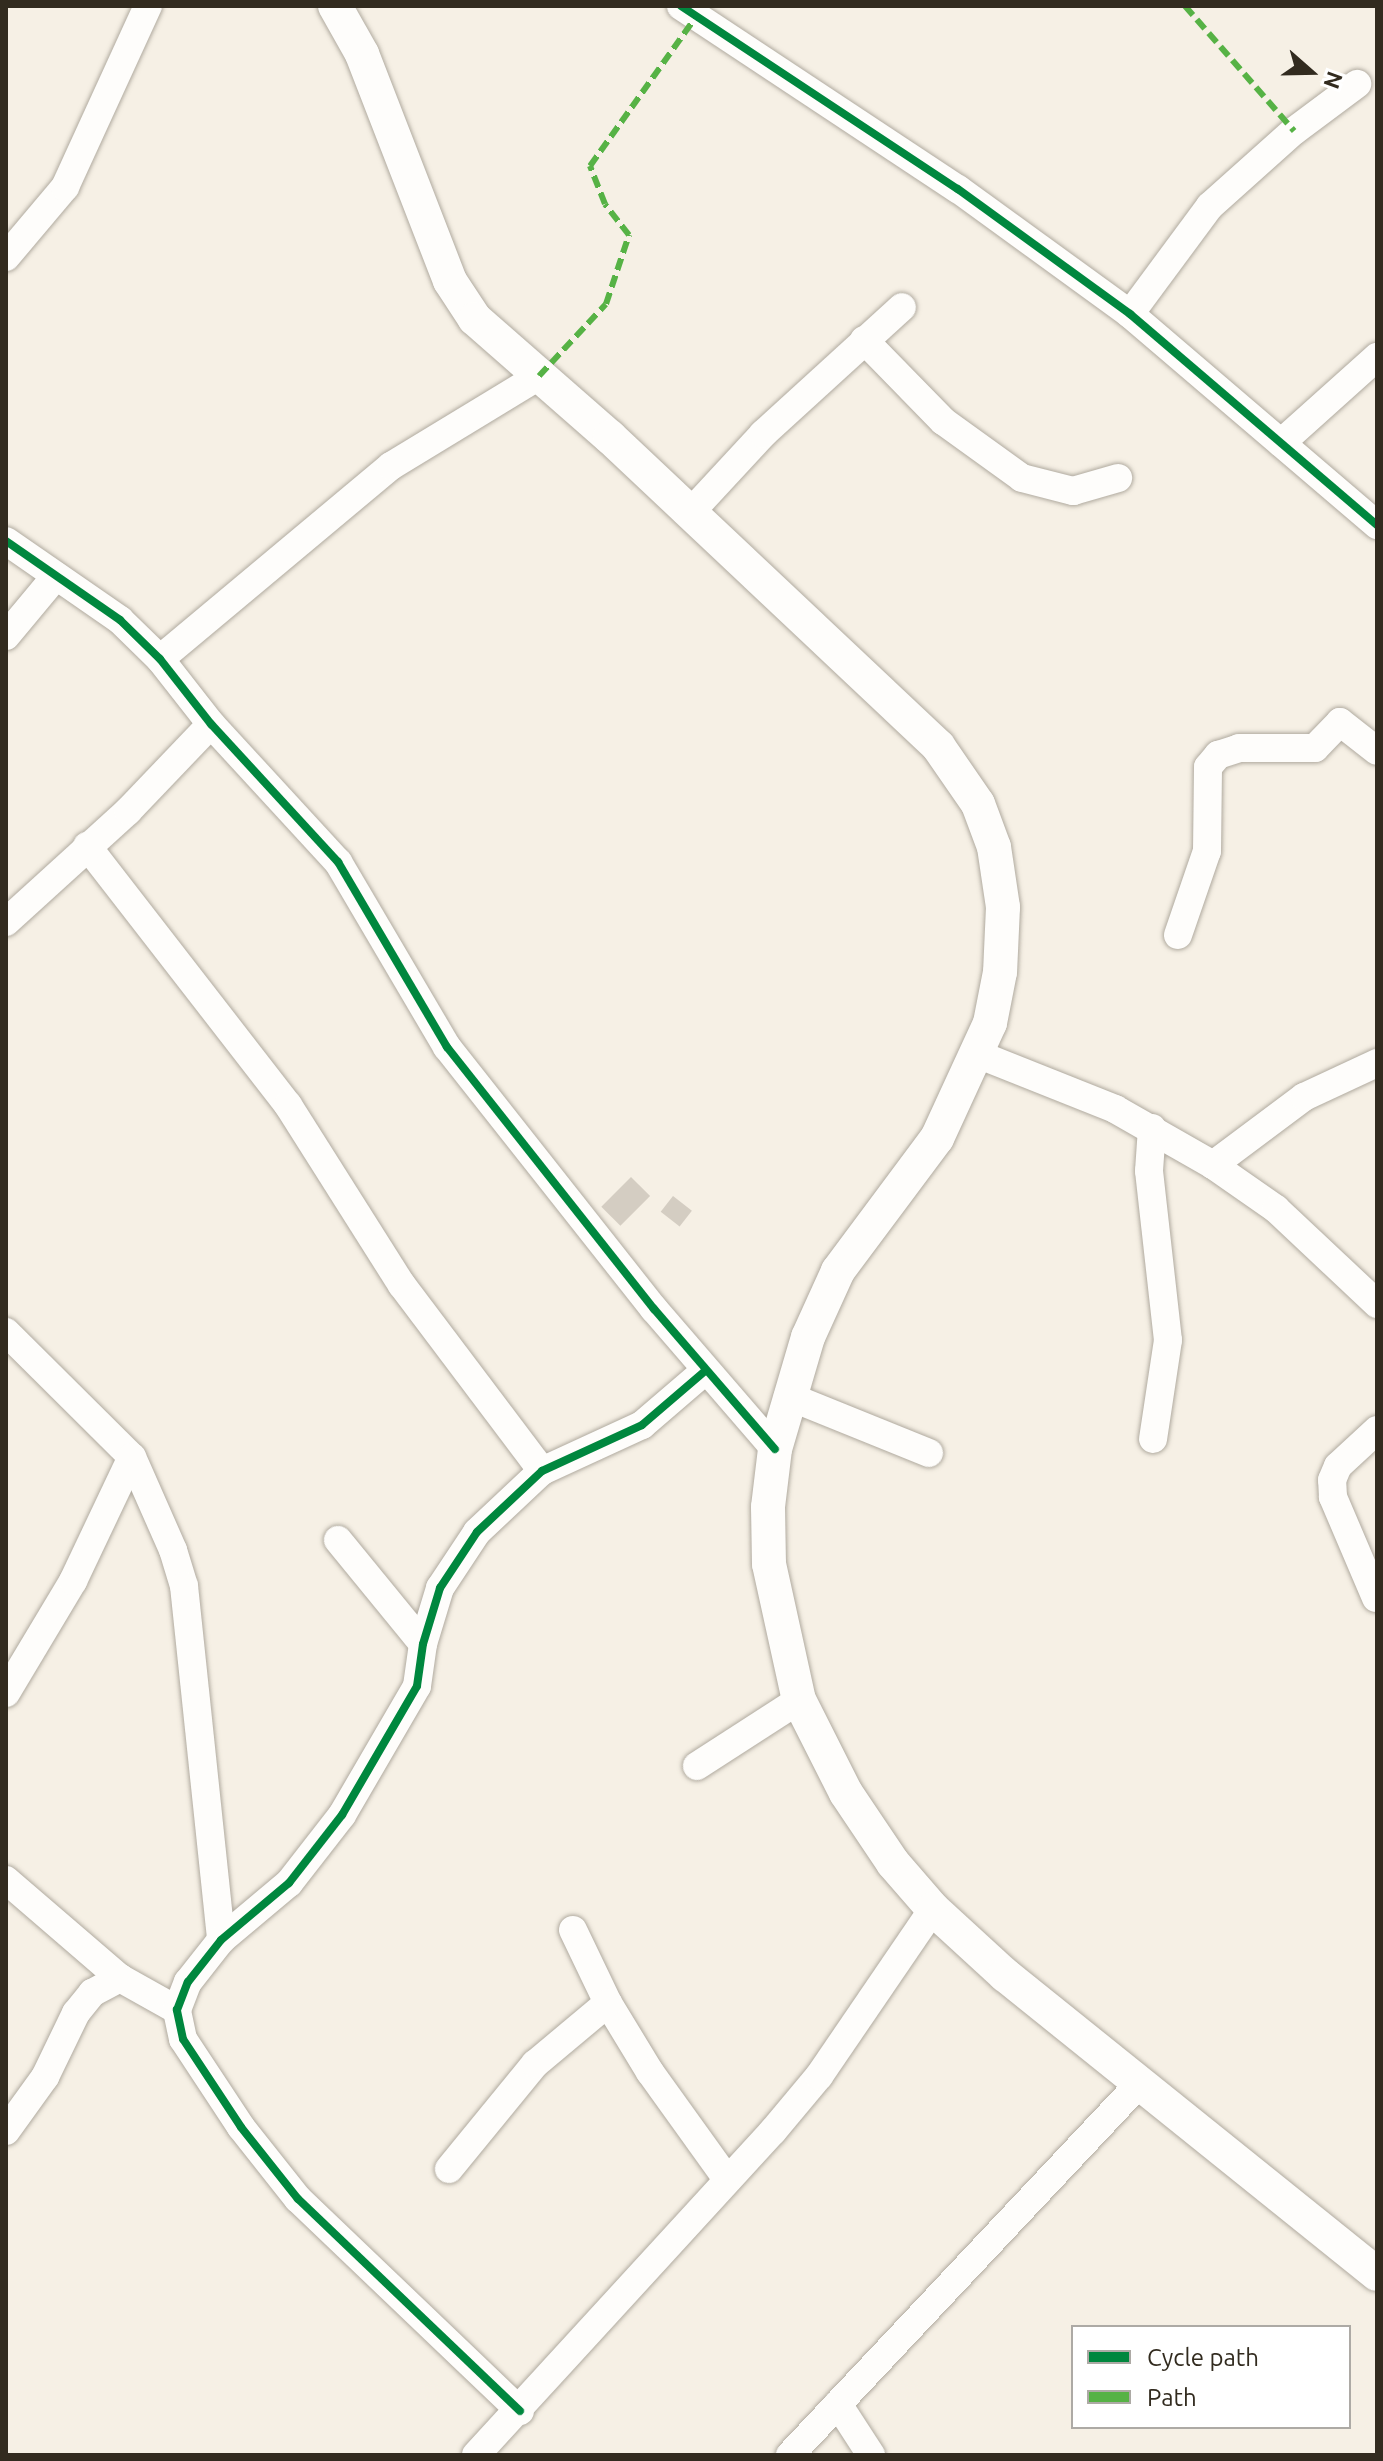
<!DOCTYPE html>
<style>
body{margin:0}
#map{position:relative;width:1383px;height:2461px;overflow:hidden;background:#f6f0e5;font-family:Ubuntu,sans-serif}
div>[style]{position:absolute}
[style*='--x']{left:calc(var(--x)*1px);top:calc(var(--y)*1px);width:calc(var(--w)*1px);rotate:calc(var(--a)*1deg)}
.building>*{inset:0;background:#d4cdc2;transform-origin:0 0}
.roads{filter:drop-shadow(0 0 2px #b0aa9f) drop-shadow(0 0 2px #b0aa9f)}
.minor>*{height:28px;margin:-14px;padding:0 14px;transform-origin:14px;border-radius:14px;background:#fefdfb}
.major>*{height:34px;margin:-17px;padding:0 17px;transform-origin:17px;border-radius:17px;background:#fefdfb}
.quiet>*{height:6px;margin-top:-3px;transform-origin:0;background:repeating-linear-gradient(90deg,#56b245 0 12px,transparent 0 18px)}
.cycleway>*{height:8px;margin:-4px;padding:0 4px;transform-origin:4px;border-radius:4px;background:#00873e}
span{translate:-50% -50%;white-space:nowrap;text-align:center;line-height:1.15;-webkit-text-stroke:7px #fff;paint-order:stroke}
.frame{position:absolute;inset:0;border:8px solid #322b1f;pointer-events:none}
.legend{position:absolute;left:1071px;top:2325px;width:280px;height:104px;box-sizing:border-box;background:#fff;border:2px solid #adaaa5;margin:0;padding:10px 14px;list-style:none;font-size:24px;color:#322b1f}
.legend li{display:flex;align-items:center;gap:16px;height:40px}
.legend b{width:40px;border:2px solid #adaaa5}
.north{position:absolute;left:1271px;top:32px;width:80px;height:80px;-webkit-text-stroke:6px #fff;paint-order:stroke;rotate:110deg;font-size:22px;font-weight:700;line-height:32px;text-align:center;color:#322b1f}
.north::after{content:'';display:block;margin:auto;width:28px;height:36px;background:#322b1f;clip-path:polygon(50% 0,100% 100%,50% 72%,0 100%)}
</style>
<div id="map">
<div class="building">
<div style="left:631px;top:1177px;width:27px;height:42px;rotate:45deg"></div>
<div style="left:673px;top:1196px;width:24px;height:20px;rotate:38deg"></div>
</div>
<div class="roads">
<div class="minor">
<div style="--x:681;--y:6;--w:332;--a:33.5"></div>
<div style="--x:958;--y:189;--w:213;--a:36"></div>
<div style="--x:1130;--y:314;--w:325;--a:40.5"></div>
<div style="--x:6;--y:257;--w:92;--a:-49.9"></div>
<div style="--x:65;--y:187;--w:199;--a:-65.4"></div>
<div style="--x:1130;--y:314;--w:134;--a:-53.5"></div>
<div style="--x:1210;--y:206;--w:113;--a:-41.8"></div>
<div style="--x:1294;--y:131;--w:79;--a:-36.7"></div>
<div style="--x:864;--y:340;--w:113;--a:45.7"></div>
<div style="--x:943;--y:421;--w:97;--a:35.8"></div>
<div style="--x:1022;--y:478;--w:53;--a:14.3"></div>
<div style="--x:1073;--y:491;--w:47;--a:-16.1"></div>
<div style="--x:1281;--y:443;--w:129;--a:-41.9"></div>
<div style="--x:689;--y:514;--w:109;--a:-47.2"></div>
<div style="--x:763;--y:434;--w:188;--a:-42.4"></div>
<div style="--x:6;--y:541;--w:139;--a:34.7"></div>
<div style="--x:120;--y:620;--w:56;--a:44.3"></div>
<div style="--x:160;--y:659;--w:83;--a:51.9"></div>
<div style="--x:211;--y:724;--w:188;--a:47.4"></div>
<div style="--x:338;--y:862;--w:215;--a:59.5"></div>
<div style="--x:447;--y:1047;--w:334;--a:51.7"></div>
<div style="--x:654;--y:1309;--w:185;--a:49.2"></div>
<div style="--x:6;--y:636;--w:78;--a:-50.2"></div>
<div style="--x:160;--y:659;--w:301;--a:-39.9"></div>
<div style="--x:391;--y:466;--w:173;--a:-31.3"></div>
<div style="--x:87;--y:846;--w:328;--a:52.2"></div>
<div style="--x:288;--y:1105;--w:213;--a:57.7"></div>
<div style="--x:402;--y:1285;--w:233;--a:53"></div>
<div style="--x:6;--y:922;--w:165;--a:-42.3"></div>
<div style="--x:128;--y:811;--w:120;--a:-46.3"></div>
<div style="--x:1178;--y:935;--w:89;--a:-71"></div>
<div style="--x:1207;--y:851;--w:84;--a:-89.3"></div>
<div style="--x:1208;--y:767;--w:16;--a:-50"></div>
<div style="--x:1218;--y:755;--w:22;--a:-18"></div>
<div style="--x:1239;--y:748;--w:76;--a:0"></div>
<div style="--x:1315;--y:748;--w:36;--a:-46"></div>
<div style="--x:1340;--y:722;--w:47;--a:38.1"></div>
<div style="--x:977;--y:1054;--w:149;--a:21.7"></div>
<div style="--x:1115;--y:1109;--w:113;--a:29.7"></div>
<div style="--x:1213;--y:1165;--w:77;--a:34.9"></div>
<div style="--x:1276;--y:1209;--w:139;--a:43.2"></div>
<div style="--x:1152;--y:1128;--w:43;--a:94"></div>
<div style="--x:1149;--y:1171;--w:170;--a:83.6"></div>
<div style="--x:1168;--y:1340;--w:100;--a:98.6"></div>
<div style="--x:1213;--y:1165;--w:114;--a:-36.8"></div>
<div style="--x:1304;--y:1097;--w:81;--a:-25"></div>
<div style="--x:6;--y:1332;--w:177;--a:44.8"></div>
<div style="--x:132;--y:1457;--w:102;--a:66.2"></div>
<div style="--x:173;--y:1550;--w:38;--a:73"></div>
<div style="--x:184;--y:1586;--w:356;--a:84"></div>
<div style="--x:788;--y:1396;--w:152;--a:22"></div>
<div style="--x:338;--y:1540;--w:134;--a:50.7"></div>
<div style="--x:1376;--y:1598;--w:110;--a:-113.1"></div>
<div style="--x:1333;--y:1497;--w:17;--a:-93"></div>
<div style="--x:1332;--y:1480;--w:15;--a:-67"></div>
<div style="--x:1338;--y:1466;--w:53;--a:-42.7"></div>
<div style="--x:6;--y:1693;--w:131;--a:-59.1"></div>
<div style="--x:73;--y:1581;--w:137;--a:-64.6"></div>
<div style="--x:697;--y:1766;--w:121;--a:-32.9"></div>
<div style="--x:6;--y:1880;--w:150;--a:40.7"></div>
<div style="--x:120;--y:1978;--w:65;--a:29.3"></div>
<div style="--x:573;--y:1930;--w:81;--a:64.4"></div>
<div style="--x:608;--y:2003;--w:81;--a:58.7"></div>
<div style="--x:650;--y:2072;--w:132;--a:54.3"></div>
<div style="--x:6;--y:2131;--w:67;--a:-54.2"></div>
<div style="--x:45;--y:2077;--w:71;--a:-64.2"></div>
<div style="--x:76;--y:2013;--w:26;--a:-51"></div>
<div style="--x:92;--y:1993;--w:32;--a:-28"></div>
<div style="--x:449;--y:2169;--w:136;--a:-50.7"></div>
<div style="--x:535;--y:2064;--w:95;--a:-39.9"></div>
<div style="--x:838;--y:2404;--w:61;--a:57.1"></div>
<div style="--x:520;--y:2411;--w:307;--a:-136.3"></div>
<div style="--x:298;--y:2199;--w:92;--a:-128.4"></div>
<div style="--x:241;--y:2127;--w:105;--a:-123.4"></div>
<div style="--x:183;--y:2039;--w:30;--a:-102"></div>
<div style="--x:177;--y:2010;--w:30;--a:-69"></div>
<div style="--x:188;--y:1982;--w:53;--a:-51.8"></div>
<div style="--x:221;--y:1940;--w:89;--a:-40"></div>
<div style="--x:289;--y:1883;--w:86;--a:-52.1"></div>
<div style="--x:342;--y:1815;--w:149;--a:-59.8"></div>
<div style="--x:417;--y:1686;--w:42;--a:-81.9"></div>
<div style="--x:423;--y:1644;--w:59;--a:-73.1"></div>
<div style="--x:440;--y:1588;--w:67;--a:-56.5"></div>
<div style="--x:477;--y:1532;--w:89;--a:-43.2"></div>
<div style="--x:542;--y:1471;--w:110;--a:-24.7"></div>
<div style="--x:642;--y:1425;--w:83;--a:-40.6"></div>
<div style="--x:476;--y:2455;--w:440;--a:-47.5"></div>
<div style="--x:773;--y:2131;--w:72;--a:-50.1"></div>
<div style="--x:819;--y:2076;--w:202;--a:-55.7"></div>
<div style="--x:790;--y:2455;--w:511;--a:-46.75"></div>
</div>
<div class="major">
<div style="--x:335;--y:6;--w:55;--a:60.6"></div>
<div style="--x:362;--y:54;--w:243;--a:68.8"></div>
<div style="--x:450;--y:281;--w:45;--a:56.7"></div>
<div style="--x:475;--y:319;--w:179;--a:41.2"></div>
<div style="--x:610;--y:437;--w:451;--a:43.3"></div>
<div style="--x:938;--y:746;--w:70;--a:55.4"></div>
<div style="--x:978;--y:804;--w:46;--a:69.6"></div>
<div style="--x:994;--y:847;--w:61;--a:81.5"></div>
<div style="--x:1003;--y:907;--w:65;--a:92.6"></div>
<div style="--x:1000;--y:972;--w:52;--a:101.1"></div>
<div style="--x:990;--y:1023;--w:127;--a:114.7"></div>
<div style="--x:937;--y:1138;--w:166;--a:126.7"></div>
<div style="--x:838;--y:1271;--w:72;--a:114.4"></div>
<div style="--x:808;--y:1337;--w:117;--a:106.4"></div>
<div style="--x:775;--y:1449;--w:58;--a:96.9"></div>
<div style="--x:768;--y:1507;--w:57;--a:89"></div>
<div style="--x:769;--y:1564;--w:139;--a:77.6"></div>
<div style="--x:799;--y:1700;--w:104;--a:63.2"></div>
<div style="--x:846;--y:1793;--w:84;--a:56.1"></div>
<div style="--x:893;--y:1863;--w:61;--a:49"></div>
<div style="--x:933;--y:1909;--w:98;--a:42.5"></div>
<div style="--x:1005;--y:1975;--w:477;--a:38.8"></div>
</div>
</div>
<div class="quiet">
<div style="--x:1185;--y:6;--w:166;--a:48.9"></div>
<div style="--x:539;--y:376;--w:98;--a:-47.1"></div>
<div style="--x:606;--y:304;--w:73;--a:-71.6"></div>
<div style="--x:629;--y:235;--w:39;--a:-128"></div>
<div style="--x:605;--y:204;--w:41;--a:-111.5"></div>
<div style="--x:590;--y:166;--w:183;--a:-54.6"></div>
</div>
<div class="cycleway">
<div style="--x:681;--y:6;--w:332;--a:33.5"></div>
<div style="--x:958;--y:189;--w:213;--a:36"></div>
<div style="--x:1130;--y:314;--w:325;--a:40.5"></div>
<div style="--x:6;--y:541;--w:139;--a:34.7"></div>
<div style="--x:120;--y:620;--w:56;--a:44.3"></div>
<div style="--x:160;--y:659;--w:83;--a:51.9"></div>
<div style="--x:211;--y:724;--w:188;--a:47.4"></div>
<div style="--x:338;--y:862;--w:215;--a:59.5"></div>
<div style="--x:447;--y:1047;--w:334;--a:51.7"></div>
<div style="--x:654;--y:1309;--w:185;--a:49.2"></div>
<div style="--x:520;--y:2411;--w:307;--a:-136.3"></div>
<div style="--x:298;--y:2199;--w:92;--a:-128.4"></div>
<div style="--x:241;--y:2127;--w:105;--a:-123.4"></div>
<div style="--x:183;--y:2039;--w:30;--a:-102"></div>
<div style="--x:177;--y:2010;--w:30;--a:-69"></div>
<div style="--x:188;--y:1982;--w:53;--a:-51.8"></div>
<div style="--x:221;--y:1940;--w:89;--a:-40"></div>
<div style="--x:289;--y:1883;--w:86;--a:-52.1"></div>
<div style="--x:342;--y:1815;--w:149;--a:-59.8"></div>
<div style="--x:417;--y:1686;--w:42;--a:-81.9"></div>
<div style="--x:423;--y:1644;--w:59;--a:-73.1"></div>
<div style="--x:440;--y:1588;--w:67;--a:-56.5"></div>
<div style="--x:477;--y:1532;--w:89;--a:-43.2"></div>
<div style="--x:542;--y:1471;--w:110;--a:-24.7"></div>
<div style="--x:642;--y:1425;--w:83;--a:-40.6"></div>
</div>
<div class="frame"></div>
<ul class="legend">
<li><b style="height:10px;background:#00873e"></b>Cycle path</li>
<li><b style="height:10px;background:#56b245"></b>Path</li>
</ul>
<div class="north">N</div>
</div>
